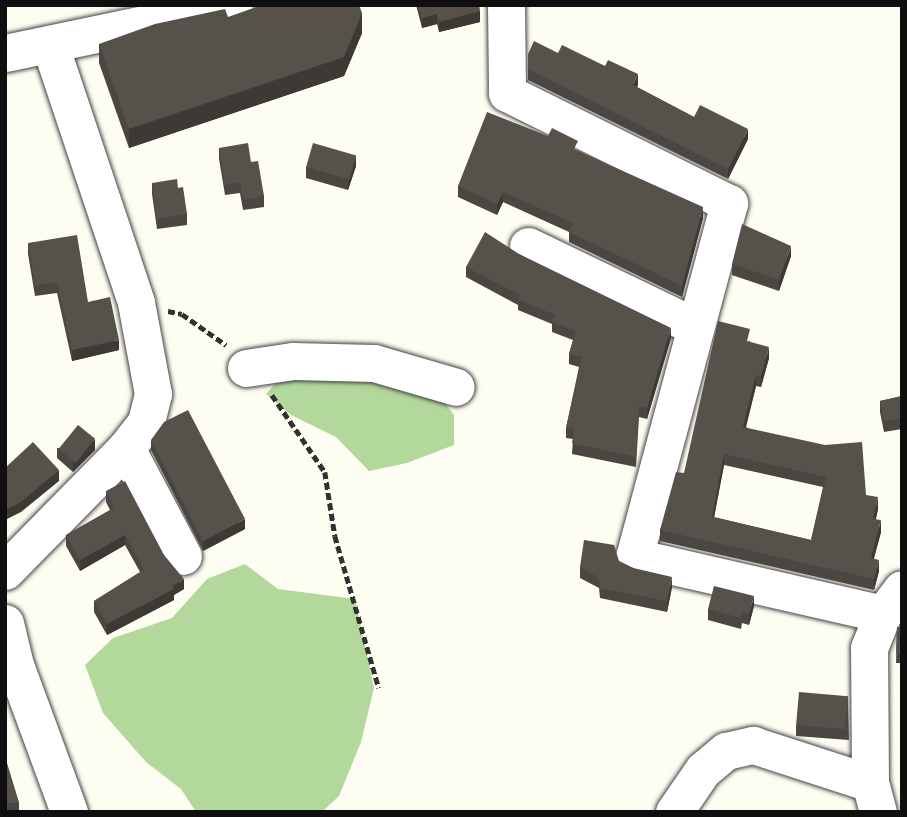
<!DOCTYPE html>
<style>
body{margin:0}
#map{position:relative;width:907px;height:817px;overflow:hidden;background:#fefdf2;font-family:Merriweather,serif}
div>[style]{position:absolute}
[style*='--x']{left:calc(var(--x)*1px);top:calc(var(--y)*1px);width:calc(var(--w)*1px);rotate:calc(var(--a)*1deg)}
.forest>*{inset:0;background:#b3d89c}
.path>*{height:4.5px;margin-top:-2.25px;transform-origin:0;background:repeating-linear-gradient(90deg,#313131 0 7px,transparent 0 10.5px)}
.roads{filter:drop-shadow(0 0 2px #424242) drop-shadow(0 0 2px #424242)}
.minor>*{height:37px;margin:-18.5px;padding:0 18.5px;transform-origin:18.5px;border-radius:18.5px;background:#fff}
.wall>*{inset:0;background:#4b4641}
.shaded-wall>*{inset:0;background:#3d3935}
.building>*{inset:0;background:#57514c;transform-origin:0 0}
span{translate:-50% -50%;white-space:nowrap;text-align:center;line-height:1.15;-webkit-text-stroke:7px #fff;paint-order:stroke}
.frame{position:absolute;inset:0;border:7px solid #0f0f0f;pointer-events:none}
</style>
<div id="map">
<div class="forest">
<div style="clip-path:polygon(286px 371px,428px 381px,454px 415px,454px 445px,407px 463px,369px 471px,336px 437px,291px 415px,266px 394px)"></div>
<div style="clip-path:polygon(245px 564px,278px 589px,355px 599px,374px 688px,361px 742px,339px 796px,322px 812px,196px 812px,181px 789px,146px 762px,103px 713px,85px 665px,113px 638px,172px 618px,207px 579px)"></div>
</div>
<div class="path">
<div style="--x:168;--y:311;--w:14;--a:12"></div>
<div style="--x:182;--y:314;--w:54;--a:35.2"></div>
<div style="--x:272;--y:395;--w:93;--a:55.5"></div>
<div style="--x:325;--y:472;--w:65;--a:81.1"></div>
<div style="--x:335;--y:536;--w:158;--a:73.9"></div>
</div>
<div class="roads">
<div class="minor">
<div style="--x:506;--y:5;--w:88;--a:89.3"></div>
<div style="--x:507;--y:93;--w:248;--a:26.4"></div>
<div style="--x:729;--y:203;--w:367;--a:105"></div>
<div style="--x:634;--y:557;--w:255;--a:12.9"></div>
<div style="--x:5;--y:53;--w:234;--a:-11.8"></div>
<div style="--x:528;--y:246;--w:184;--a:25.7"></div>
<div style="--x:246;--y:368;--w:48;--a:-8.5"></div>
<div style="--x:293;--y:361;--w:81;--a:1.4"></div>
<div style="--x:374;--y:363;--w:85;--a:16.3"></div>
<div style="--x:126;--y:448;--w:122;--a:62.2"></div>
<div style="--x:5;--y:571;--w:173;--a:-45.5"></div>
<div style="--x:126;--y:448;--w:33;--a:-52"></div>
<div style="--x:146;--y:422;--w:29;--a:-76"></div>
<div style="--x:153;--y:394;--w:94;--a:-100.5"></div>
<div style="--x:136;--y:302;--w:271;--a:-108.5"></div>
<div style="--x:5;--y:623;--w:43;--a:76.6"></div>
<div style="--x:15;--y:665;--w:157;--a:69.8"></div>
<div style="--x:674;--y:812;--w:51;--a:-55.4"></div>
<div style="--x:703;--y:770;--w:30;--a:-40"></div>
<div style="--x:726;--y:751;--w:28;--a:-13"></div>
<div style="--x:753;--y:745;--w:123;--a:18"></div>
<div style="--x:878;--y:812;--w:30;--a:-105"></div>
<div style="--x:870;--y:783;--w:135;--a:-90.4"></div>
<div style="--x:869;--y:648;--w:37;--a:-68"></div>
<div style="--x:883;--y:614;--w:31;--a:-53"></div>
</div>
</div>
<div class="wall">
<div style="clip-path:polygon(416px 5px,479px 5px,480px 22px,439px 32px,437px 24px,422px 28px)"></div>
<div style="clip-path:polygon(228px 17px,362px 33px,344px 76px,129px 148px,99px 63px,99px 44px)"></div>
<div style="clip-path:polygon(558px 53px,638px 85px,637px 87px,694px 117px,748px 139px,728px 179px,528px 80px,528px 54px)"></div>
<div style="clip-path:polygon(219px 148px,251px 162px,264px 196px,264px 207px,243px 210px,240px 193px,225px 195px,219px 159px)"></div>
<div style="clip-path:polygon(578px 151px,703px 218px,682px 297px,569px 242px,569px 232px,503px 202px,497px 215px,458px 197px,458px 186px)"></div>
<div style="clip-path:polygon(356px 166px,348px 190px,306px 178px,306px 167px)"></div>
<div style="clip-path:polygon(152px 183px,178px 188px,187px 214px,187px 225px,157px 229px,152px 194px)"></div>
<div style="clip-path:polygon(28px 243px,88px 302px,119px 350px,72px 361px,57px 293px,35px 296px,28px 254px)"></div>
<div style="clip-path:polygon(519px 254px,671px 338px,647px 419px,639px 417px,636px 467px,572px 454px,573px 439px,566px 438px,566px 428px,579px 367px,569px 364px,569px 354px,573px 340px,552px 332px,552px 324px,518px 310px,518px 305px,466px 277px,466px 267px)"></div>
<div style="clip-path:polygon(791px 256px,779px 291px,732px 275px,732px 264px)"></div>
<div style="clip-path:polygon(evenodd,750px 340px,750px 342px,769px 358px,761px 387px,756px 386px,746px 427px,866px 495px,878px 509px,876px 519px,881px 532px,874px 558px,879px 571px,874px 590px,660px 541px,660px 530px,684px 473px,750px 340px,724px 465px,823px 487px,811px 540px,714px 517px,724px 465px)"></div>
<div style="clip-path:polygon(902px 396px,902px 429px,884px 432px,880px 412px,880px 401px)"></div>
<div style="clip-path:polygon(151px 440px,245px 529px,203px 551px,151px 450px)"></div>
<div style="clip-path:polygon(57px 448px,95px 450px,73px 472px,57px 458px)"></div>
<div style="clip-path:polygon(106px 491px,164px 555px,184px 589px,174px 595px,174px 600px,107px 635px,94px 612px,94px 601px,140px 572px,125px 545px,80px 571px,66px 546px,66px 535px,110px 510px,106px 502px)"></div>
<div style="clip-path:polygon(619px 561px,672px 587px,667px 612px,600px 598px,599px 588px,580px 578px,580px 567px)"></div>
<div style="clip-path:polygon(754px 606px,749px 625px,742px 623px,741px 629px,708px 620px,708px 609px)"></div>
<div style="clip-path:polygon(897px 627px,902px 627px,902px 663px,896px 663px)"></div>
<div style="clip-path:polygon(848px 696px,849px 740px,796px 736px,796px 725px)"></div>
<div style="clip-path:polygon(5px 757px,19px 803px,19px 812px,5px 812px)"></div>
</div>
<div class="shaded-wall">
<div style="clip-path:polygon(480px 11px,480px 22px,439px 32px,439px 22px)"></div>
<div style="clip-path:polygon(362px 13px,362px 33px,344px 76px,129px 148px,129px 129px)"></div>
<div style="clip-path:polygon(437px 14px,437px 24px,422px 28px,422px 18px)"></div>
<div style="clip-path:polygon(638px 74px,638px 85px,633px 96px,633px 85px)"></div>
<div style="clip-path:polygon(748px 129px,748px 139px,728px 179px,728px 169px)"></div>
<div style="clip-path:polygon(356px 155px,356px 166px,348px 190px,348px 180px)"></div>
<div style="clip-path:polygon(503px 192px,503px 202px,497px 215px,497px 204px)"></div>
<div style="clip-path:polygon(703px 207px,703px 218px,682px 297px,682px 286px)"></div>
<div style="clip-path:polygon(791px 246px,791px 256px,779px 291px,779px 280px)"></div>
<div style="clip-path:polygon(671px 328px,671px 338px,647px 419px,647px 408px)"></div>
<div style="clip-path:polygon(119px 340px,119px 350px,72px 361px,72px 350px)"></div>
<div style="clip-path:polygon(769px 347px,769px 358px,761px 387px,761px 376px)"></div>
<div style="clip-path:polygon(756px 375px,756px 386px,743px 438px,743px 427px)"></div>
<div style="clip-path:polygon(95px 439px,95px 450px,73px 472px,73px 462px)"></div>
<div style="clip-path:polygon(724px 454px,724px 465px,712px 528px,712px 517px)"></div>
<div style="clip-path:polygon(59px 470px,59px 481px,21px 512px,5px 520px,5px 510px)"></div>
<div style="clip-path:polygon(878px 497px,878px 509px,873px 530px,873px 519px)"></div>
<div style="clip-path:polygon(245px 519px,245px 529px,203px 551px,203px 541px)"></div>
<div style="clip-path:polygon(881px 520px,881px 532px,871px 569px,871px 558px)"></div>
<div style="clip-path:polygon(125px 535px,125px 545px,80px 571px,80px 560px)"></div>
<div style="clip-path:polygon(879px 560px,879px 571px,874px 590px,874px 579px)"></div>
<div style="clip-path:polygon(672px 577px,672px 587px,667px 612px,667px 601px)"></div>
<div style="clip-path:polygon(184px 579px,184px 589px,174px 595px,174px 600px,107px 635px,107px 624px)"></div>
<div style="clip-path:polygon(754px 596px,754px 606px,749px 625px,749px 614px)"></div>
</div>
<div class="building">
<div style="clip-path:polygon(262px 5px,359px 5px,362px 13px,344px 57px,129px 129px,99px 44px,155px 24px,225px 9px,228px 17px)"></div>
<div style="clip-path:polygon(418px 5px,479px 5px,480px 11px,439px 22px,437px 14px,422px 18px)"></div>
<div style="clip-path:polygon(534px 41px,558px 53px,562px 45px,605px 66px,608px 60px,638px 74px,633px 85px,694px 117px,700px 105px,748px 129px,728px 169px,528px 69px,528px 54px)"></div>
<div style="clip-path:polygon(487px 112px,548px 136px,552px 128px,578px 141px,574px 149px,703px 207px,682px 286px,569px 232px,573px 223px,503px 192px,497px 204px,458px 186px)"></div>
<div style="clip-path:polygon(248px 143px,251px 162px,258px 161px,264px 196px,243px 200px,240px 182px,225px 185px,219px 148px)"></div>
<div style="left:313px;top:143px;width:45px;height:25px;rotate:16deg"></div>
<div style="clip-path:polygon(177px 179px,178px 188px,183px 187px,187px 214px,157px 219px,152px 183px)"></div>
<div style="clip-path:polygon(742px 224px,791px 246px,779px 280px,732px 264px)"></div>
<div style="clip-path:polygon(485px 232px,519px 254px,671px 328px,647px 408px,639px 406px,636px 457px,572px 443px,574px 429px,566px 428px,582px 357px,569px 354px,576px 331px,552px 322px,555px 315px,518px 299px,520px 295px,466px 267px)"></div>
<div style="clip-path:polygon(77px 235px,88px 302px,110px 297px,119px 340px,72px 350px,57px 282px,35px 286px,28px 243px)"></div>
<div style="clip-path:polygon(evenodd,718px 321px,750px 329px,747px 341px,769px 347px,761px 376px,756px 375px,743px 427px,825px 445px,862px 442px,866px 495px,878px 497px,873px 519px,881px 520px,871px 558px,879px 560px,874px 579px,660px 530px,676px 472px,684px 473px,718px 321px,724px 454px,826px 477px,811px 540px,712px 517px,724px 454px)"></div>
<div style="clip-path:polygon(902px 396px,902px 418px,884px 421px,880px 401px)"></div>
<div style="clip-path:polygon(188px 410px,245px 519px,203px 541px,151px 440px,164px 422px)"></div>
<div style="left:78px;top:425px;width:22px;height:31px;rotate:39deg"></div>
<div style="clip-path:polygon(33px 442px,59px 470px,21px 502px,5px 510px,5px 468px)"></div>
<div style="clip-path:polygon(125px 481px,164px 555px,184px 579px,172px 586px,174px 589px,107px 624px,94px 601px,144px 570px,125px 535px,80px 560px,66px 535px,114px 508px,106px 491px)"></div>
<div style="clip-path:polygon(584px 540px,614px 545px,619px 561px,629px 567px,672px 577px,667px 601px,600px 588px,599px 578px,580px 567px)"></div>
<div style="clip-path:polygon(714px 586px,754px 596px,749px 614px,742px 612px,741px 618px,708px 609px)"></div>
<div style="clip-path:polygon(897px 627px,902px 627px,902px 653px,896px 653px)"></div>
<div style="left:799px;top:692px;width:49px;height:33px;rotate:5deg"></div>
<div style="clip-path:polygon(5px 757px,19px 803px,5px 803px)"></div>
</div>
<div class="frame"></div>
</div>
